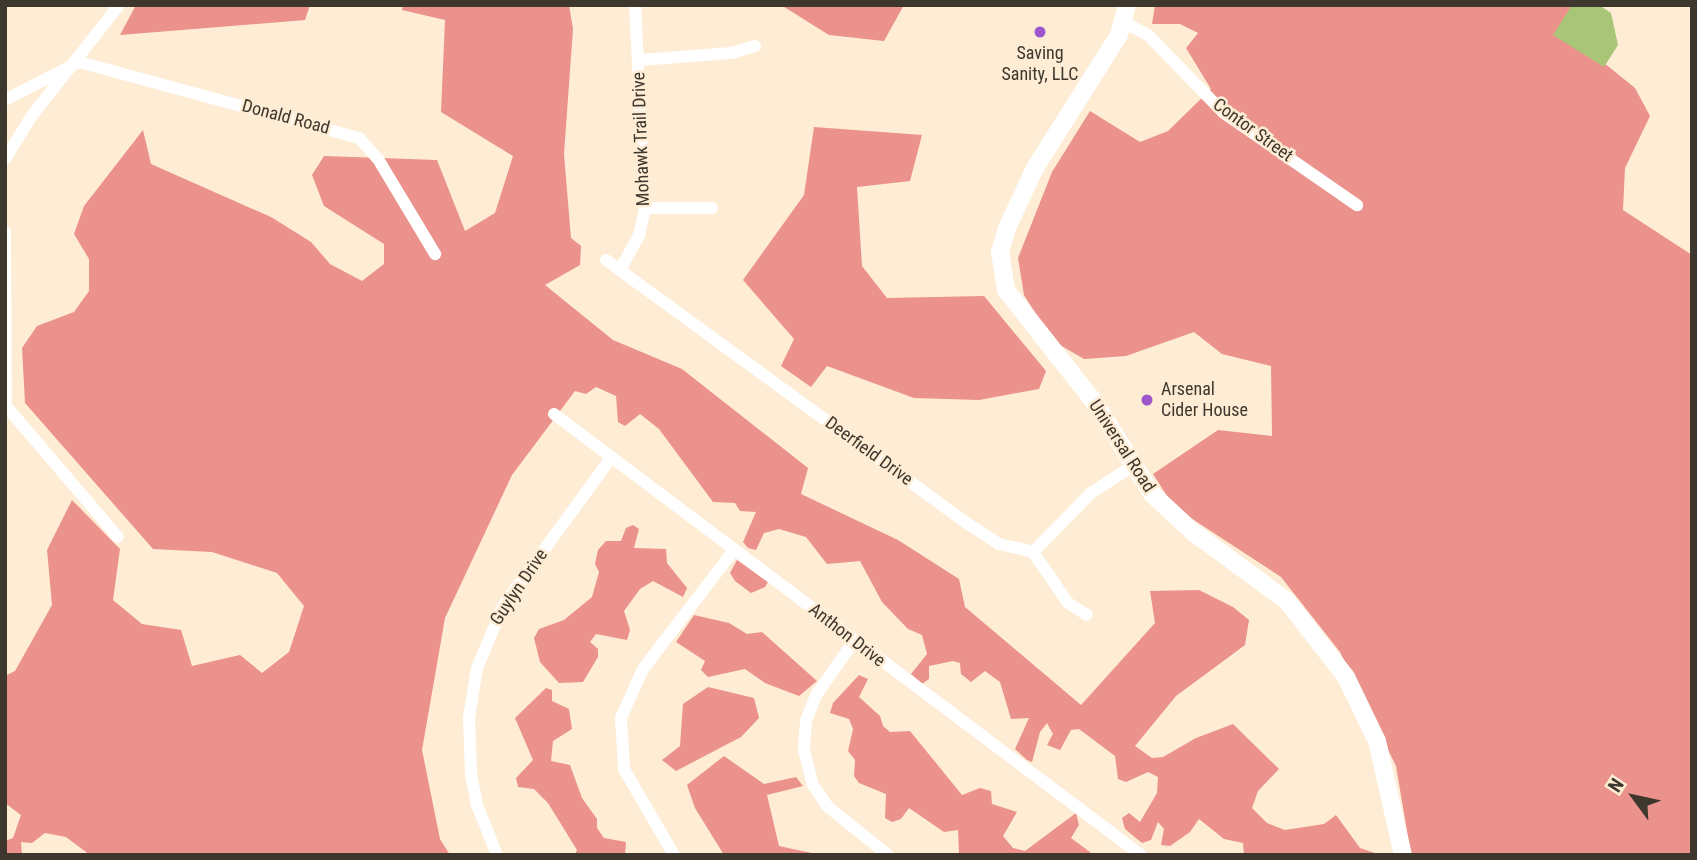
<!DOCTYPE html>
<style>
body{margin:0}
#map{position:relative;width:1697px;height:860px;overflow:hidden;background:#feecd4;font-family:"Roboto Condensed",sans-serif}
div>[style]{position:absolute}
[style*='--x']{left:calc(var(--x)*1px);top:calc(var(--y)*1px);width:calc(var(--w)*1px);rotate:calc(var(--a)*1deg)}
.forest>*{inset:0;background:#ea928b}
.water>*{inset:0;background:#a9c577}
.street>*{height:12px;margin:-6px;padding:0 6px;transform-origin:6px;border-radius:6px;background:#fff}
.secondary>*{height:18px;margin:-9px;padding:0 9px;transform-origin:9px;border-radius:9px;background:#fff}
.dots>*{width:19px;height:19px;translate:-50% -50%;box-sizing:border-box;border:4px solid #feecd4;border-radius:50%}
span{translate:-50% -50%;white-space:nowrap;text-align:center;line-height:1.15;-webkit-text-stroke:5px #feecd4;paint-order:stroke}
.poi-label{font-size:18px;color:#3e372d}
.left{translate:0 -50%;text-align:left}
.street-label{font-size:18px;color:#3e372d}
.frame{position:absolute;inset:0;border:7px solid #3e372d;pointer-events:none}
.north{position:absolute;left:1599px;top:762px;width:70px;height:70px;-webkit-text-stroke:5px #feecd4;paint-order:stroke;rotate:303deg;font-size:19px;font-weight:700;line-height:28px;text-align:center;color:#3e372d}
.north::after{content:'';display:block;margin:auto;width:24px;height:32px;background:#3e372d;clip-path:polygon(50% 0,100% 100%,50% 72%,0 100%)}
</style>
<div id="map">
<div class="forest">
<div style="clip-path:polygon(136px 5px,310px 5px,305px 20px,120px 35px)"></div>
<div style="clip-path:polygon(403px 5px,569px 5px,573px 29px,564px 154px,571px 238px,581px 246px,580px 265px,545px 285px,613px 340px,682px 369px,808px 468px,801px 494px,898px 540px,959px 579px,965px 607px,1081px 705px,1155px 623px,1150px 591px,1199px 590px,1233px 607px,1249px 620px,1245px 645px,1176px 696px,1135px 746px,1152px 758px,1163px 757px,1196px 738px,1233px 724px,1279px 769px,1258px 791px,1252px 808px,1267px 823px,1285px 830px,1324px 824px,1336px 815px,1360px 848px,1381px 855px,1244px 855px,1243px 843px,1224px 839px,1199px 819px,1190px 832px,1170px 846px,1161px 845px,1164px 829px,1158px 822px,1151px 840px,1142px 843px,1125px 829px,1122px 818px,1129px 813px,1140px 822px,1157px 793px,1158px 777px,1148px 772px,1126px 782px,1118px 779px,1115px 756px,1079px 729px,1071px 730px,1060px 750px,1047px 745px,1053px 734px,1047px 723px,1040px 732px,1032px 762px,1027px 760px,1015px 749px,1029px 718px,1011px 719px,1000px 682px,985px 671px,971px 682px,961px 674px,960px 663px,953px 661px,929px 666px,929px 679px,922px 684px,911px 674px,927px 654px,922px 635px,908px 629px,882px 602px,860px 561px,827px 564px,806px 537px,779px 529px,764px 533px,756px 550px,748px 548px,743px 542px,756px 512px,740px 511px,735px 503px,713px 502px,659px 429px,640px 414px,625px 426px,618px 422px,616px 396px,596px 387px,586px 394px,575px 391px,512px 475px,445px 618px,422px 750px,440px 839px,450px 855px,90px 855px,66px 837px,45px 833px,32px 843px,21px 842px,22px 855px,5px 855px,5px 841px,13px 838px,21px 815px,5px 803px,5px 676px,15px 671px,52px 605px,47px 550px,72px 500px,120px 549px,113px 600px,142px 624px,181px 630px,192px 666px,240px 655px,262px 673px,289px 652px,304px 606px,277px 573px,212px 552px,153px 549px,25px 403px,22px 348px,37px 326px,74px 312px,89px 291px,89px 259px,74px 234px,84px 206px,143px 130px,151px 164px,271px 217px,311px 242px,330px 264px,362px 281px,384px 264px,384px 244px,324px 206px,312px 175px,324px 156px,437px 160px,465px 231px,495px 213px,513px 156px,441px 112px,445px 20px,402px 10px)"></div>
<div style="clip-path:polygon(781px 5px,904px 5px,884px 41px,829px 35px)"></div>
<div style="clip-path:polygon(1155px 5px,1579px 5px,1567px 33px,1635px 88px,1650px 116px,1625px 168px,1623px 210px,1692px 255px,1692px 855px,1411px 855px,1396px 766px,1340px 652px,1281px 577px,1174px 507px,1153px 474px,1218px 430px,1272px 436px,1271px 366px,1222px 354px,1194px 332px,1126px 356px,1084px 359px,1053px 341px,1024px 295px,1018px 258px,1052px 172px,1090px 111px,1140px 142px,1168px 131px,1211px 89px,1186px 48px,1198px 33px,1180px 24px,1152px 24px)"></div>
<div style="clip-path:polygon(814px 127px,922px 135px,910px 181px,857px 187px,862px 266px,887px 298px,984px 296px,1046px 371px,1039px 389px,979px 400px,914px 398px,827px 366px,811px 387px,781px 366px,794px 339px,743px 280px,804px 195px)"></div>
<div style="clip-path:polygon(633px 525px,639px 529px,634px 548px,666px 549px,667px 563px,687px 588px,683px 597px,653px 581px,640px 589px,624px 611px,630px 630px,627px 640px,596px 634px,590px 642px,598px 649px,598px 657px,583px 682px,559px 683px,540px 662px,534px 638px,539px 629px,564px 620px,592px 597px,599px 572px,595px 564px,598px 550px,606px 541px,621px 541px,626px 528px)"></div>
<div style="clip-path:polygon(737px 560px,768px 582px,765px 587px,751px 593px,735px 581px,730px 573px)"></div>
<div style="clip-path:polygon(694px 615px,729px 623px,747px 634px,762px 632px,817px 681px,799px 696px,765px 683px,745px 669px,708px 677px,701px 670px,705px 661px,676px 642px)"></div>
<div style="clip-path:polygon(859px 675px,868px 679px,859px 697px,880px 716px,883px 726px,890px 732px,910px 731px,962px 795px,980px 788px,991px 791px,992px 804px,1017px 812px,1003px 836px,1013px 848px,1025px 851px,1076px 813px,1079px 825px,1071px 838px,1094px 855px,959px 855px,958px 830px,944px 832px,909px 808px,901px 819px,892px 822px,885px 818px,886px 794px,859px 783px,854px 776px,855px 760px,848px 751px,853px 729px,849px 719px,830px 713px,833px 703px)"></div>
<div style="clip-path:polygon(708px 687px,754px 698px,759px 718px,741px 737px,676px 771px,662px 760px,680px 746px,683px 704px)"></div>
<div style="clip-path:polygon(546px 688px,552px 690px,552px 701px,569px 709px,572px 729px,553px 741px,551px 761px,570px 765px,582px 798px,597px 819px,597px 828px,604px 838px,626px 842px,625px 855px,575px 855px,577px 850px,548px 803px,534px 789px,518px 787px,516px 778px,533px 760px,515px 718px)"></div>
<div style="clip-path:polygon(724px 756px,764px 784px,796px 777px,803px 786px,767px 795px,779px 846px,821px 855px,724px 855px,695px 808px,687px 785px)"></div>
</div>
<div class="water">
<div style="clip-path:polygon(1572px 5px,1599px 5px,1611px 13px,1618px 45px,1604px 67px,1553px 35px)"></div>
</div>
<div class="street">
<div style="--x:1124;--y:22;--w:29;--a:29"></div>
<div style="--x:1149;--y:36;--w:107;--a:45.8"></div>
<div style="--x:1224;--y:113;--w:162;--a:34.7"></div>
<div style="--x:639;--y:60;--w:93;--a:-4.3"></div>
<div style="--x:732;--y:53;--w:24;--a:-17"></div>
<div style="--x:5;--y:100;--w:83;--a:-27.2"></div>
<div style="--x:79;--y:62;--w:290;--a:15.2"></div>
<div style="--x:359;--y:138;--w:28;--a:48"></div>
<div style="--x:378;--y:159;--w:111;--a:59"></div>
<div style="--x:5;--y:159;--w:49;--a:-58.2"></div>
<div style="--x:31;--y:117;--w:142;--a:-51.8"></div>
<div style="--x:645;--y:208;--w:67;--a:0"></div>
<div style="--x:5;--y:232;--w:174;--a:89.7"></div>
<div style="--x:6;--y:406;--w:172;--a:49.5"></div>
<div style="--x:606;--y:260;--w:441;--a:36.1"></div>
<div style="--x:962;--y:520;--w:44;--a:33"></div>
<div style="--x:999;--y:544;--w:35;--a:13"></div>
<div style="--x:621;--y:268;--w:38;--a:-61"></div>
<div style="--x:639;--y:235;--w:28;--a:-77"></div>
<div style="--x:645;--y:208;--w:203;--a:-92.8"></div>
<div style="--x:554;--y:414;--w:734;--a:36.92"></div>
<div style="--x:1033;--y:552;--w:83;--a:-45.5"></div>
<div style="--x:1091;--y:493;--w:48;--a:-33"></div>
<div style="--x:1033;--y:552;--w:62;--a:55.5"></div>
<div style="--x:1068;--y:603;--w:22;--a:32"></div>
<div style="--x:854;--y:641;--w:66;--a:125.1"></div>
<div style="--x:816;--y:695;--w:28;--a:111"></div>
<div style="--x:806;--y:721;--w:29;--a:94"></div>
<div style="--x:804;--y:750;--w:36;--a:76"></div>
<div style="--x:813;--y:785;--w:25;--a:56"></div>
<div style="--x:827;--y:806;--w:78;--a:38.8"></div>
<div style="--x:497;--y:855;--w:54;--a:-111.8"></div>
<div style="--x:477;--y:805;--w:32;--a:-101"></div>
<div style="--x:471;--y:774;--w:56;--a:-92"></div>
<div style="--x:469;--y:718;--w:51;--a:-80.9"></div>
<div style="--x:477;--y:668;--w:67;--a:-67.2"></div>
<div style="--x:503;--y:606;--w:183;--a:-53.9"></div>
<div style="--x:674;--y:855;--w:99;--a:-120.2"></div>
<div style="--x:624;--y:769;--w:51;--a:-93.4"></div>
<div style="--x:621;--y:718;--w:54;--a:-65.8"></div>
<div style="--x:643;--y:669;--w:150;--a:-52.6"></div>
</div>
<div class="secondary">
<div style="--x:1127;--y:5;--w:31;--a:105"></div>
<div style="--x:1119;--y:35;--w:157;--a:122.3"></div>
<div style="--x:1035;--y:168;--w:66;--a:115"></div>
<div style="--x:1007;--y:228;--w:25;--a:106"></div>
<div style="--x:1000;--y:252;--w:38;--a:81"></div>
<div style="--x:1006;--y:290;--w:144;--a:51.8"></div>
<div style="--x:1095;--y:403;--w:107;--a:57.9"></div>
<div style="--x:1152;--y:494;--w:56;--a:42.8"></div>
<div style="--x:1193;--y:532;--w:117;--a:36.3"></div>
<div style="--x:1287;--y:601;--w:96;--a:52.2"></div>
<div style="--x:1346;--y:677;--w:71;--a:64.2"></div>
<div style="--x:1377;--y:741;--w:117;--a:77.2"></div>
</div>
<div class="dots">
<div style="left:1040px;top:32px;background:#9c57cb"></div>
<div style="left:1147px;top:400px;background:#9c57cb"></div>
</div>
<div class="poi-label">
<span style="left:1040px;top:64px">Saving<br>Sanity, LLC</span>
<span class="left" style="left:1161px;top:400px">Arsenal<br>Cider House</span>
</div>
<div class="street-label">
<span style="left:286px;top:117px;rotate:15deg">Donald Road</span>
<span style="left:1253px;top:130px;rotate:36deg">Contor Street</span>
<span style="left:641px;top:139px;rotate:-92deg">Mohawk Trail Drive</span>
<span style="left:1122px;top:446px;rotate:57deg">Universal Road</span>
<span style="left:869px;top:451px;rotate:36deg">Deerfield Drive</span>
<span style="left:519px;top:587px;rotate:-56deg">Guylyn Drive</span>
<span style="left:847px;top:635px;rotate:38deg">Anthon Drive</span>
</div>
<div class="frame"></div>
<div class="north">N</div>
</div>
